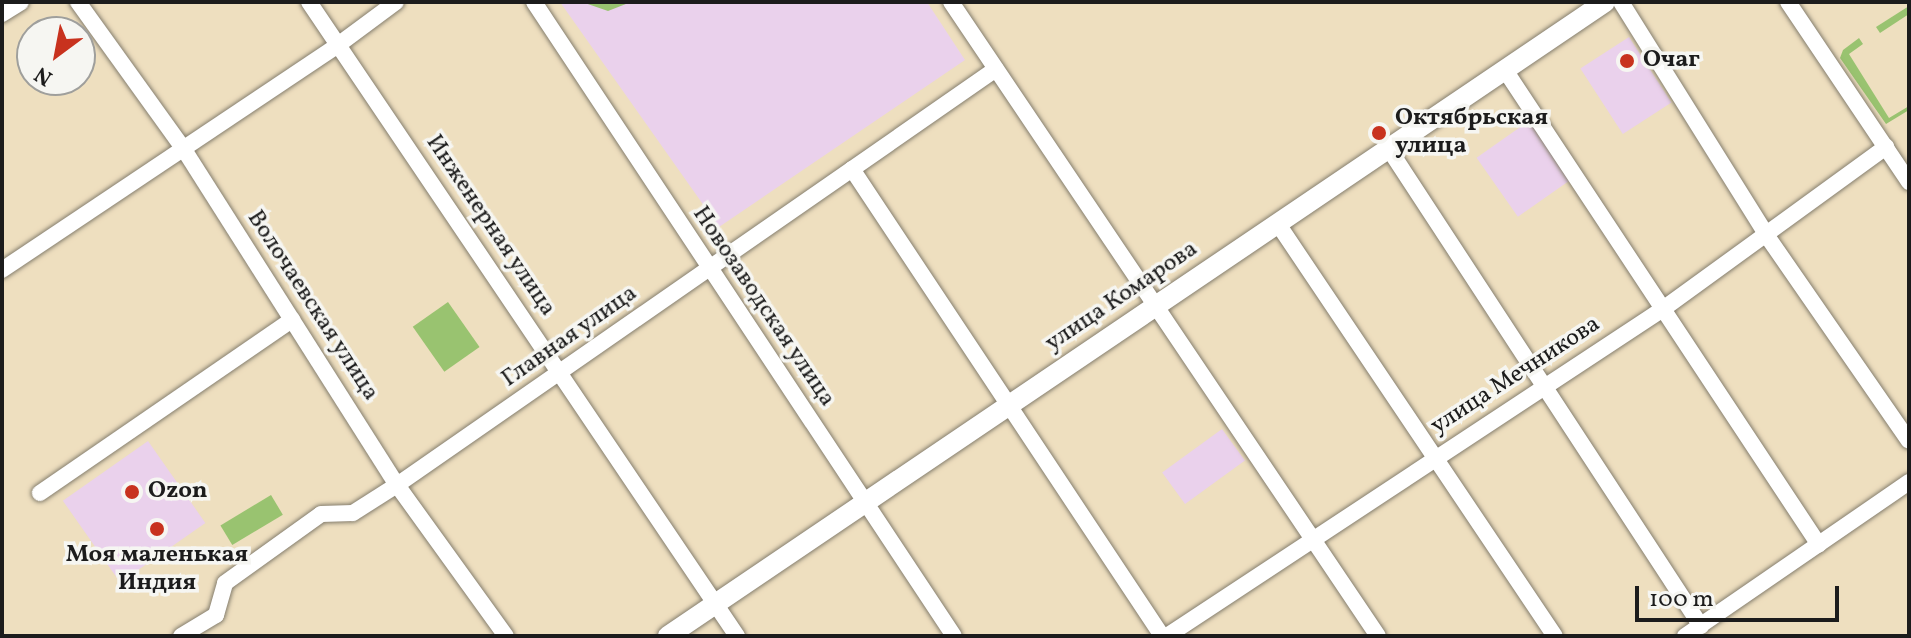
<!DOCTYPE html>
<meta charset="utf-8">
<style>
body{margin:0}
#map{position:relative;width:1911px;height:638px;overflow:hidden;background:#eedfbf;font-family:Vollkorn,serif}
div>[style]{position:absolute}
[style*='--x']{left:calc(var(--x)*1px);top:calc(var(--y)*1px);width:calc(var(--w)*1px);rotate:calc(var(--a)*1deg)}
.built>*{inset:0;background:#ead1ec;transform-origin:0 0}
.green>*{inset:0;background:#99c370;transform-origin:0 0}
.roads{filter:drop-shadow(0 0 2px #857e6e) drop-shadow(0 0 2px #857e6e)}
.minor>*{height:16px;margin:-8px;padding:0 8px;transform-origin:8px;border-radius:8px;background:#fff}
.major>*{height:20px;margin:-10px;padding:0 10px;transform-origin:10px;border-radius:10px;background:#fff}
.dots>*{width:22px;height:22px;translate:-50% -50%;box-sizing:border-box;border:4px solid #f6f6f2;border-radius:50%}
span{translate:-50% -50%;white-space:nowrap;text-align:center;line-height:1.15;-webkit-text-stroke:7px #f6f6f2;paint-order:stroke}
.poi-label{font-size:24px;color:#1c1c1c;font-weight:700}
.left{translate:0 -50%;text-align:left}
.street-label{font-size:24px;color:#1c1c1c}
.frame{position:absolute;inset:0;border:4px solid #1c1c1c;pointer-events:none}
.north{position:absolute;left:16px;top:16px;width:80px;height:80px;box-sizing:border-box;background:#f6f6f2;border:2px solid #9f9f9c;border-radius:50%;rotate:212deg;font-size:22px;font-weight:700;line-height:32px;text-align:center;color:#1c1c1c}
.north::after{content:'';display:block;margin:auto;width:28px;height:36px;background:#c8321e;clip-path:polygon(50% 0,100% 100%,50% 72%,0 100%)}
.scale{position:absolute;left:1635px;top:586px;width:204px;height:36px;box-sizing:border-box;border:4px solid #1c1c1c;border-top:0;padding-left:10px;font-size:24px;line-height:28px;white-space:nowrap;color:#1c1c1c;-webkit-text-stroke:6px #f6f6f2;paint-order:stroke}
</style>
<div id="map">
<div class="built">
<div style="clip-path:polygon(560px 2px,927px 2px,965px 60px,719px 227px)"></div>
<div style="left:1629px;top:37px;width:78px;height:58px;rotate:57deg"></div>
<div style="left:1529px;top:121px;width:72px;height:64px;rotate:55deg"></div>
<div style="left:1222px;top:429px;width:39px;height:74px;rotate:54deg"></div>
<div style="left:148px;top:441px;width:100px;height:104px;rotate:55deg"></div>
</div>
<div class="green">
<div style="clip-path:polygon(582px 2px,607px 4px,631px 2px,608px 11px)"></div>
<div style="clip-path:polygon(1909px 6px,1909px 14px,1880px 33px,1876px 27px)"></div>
<div style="clip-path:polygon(1859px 38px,1863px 44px,1849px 54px,1889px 118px,1909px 106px,1909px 110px,1886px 124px,1840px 58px,1843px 50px)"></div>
<div style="left:448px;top:302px;width:55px;height:43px;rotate:55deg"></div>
<div style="left:271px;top:495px;width:23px;height:59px;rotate:59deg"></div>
</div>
<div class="roads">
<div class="minor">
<div style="--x:78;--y:2;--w:180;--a:54.3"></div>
<div style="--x:183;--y:148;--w:399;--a:57.6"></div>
<div style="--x:397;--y:485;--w:186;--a:54.2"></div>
<div style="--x:309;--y:2;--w:765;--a:55.98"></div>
<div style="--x:534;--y:2;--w:760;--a:56.48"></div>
<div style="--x:951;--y:2;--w:764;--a:56.04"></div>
<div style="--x:1621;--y:2;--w:276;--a:58"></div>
<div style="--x:1767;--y:236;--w:249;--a:55.3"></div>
<div style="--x:1788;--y:2;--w:217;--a:56.1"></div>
<div style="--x:2;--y:14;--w:22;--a:-32"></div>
<div style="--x:1505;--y:70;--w:569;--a:56.53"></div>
<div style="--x:1389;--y:149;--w:570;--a:56.81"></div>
<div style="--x:852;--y:169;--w:561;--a:56.42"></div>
<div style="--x:1278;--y:224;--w:496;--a:56.1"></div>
<div style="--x:2;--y:270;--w:404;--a:-33.8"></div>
<div style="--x:338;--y:45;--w:72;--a:-36.6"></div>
<div style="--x:40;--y:493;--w:306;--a:-34.5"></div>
<div style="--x:181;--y:636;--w:41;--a:-31"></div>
<div style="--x:216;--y:615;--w:33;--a:-74"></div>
<div style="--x:225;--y:583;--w:118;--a:-35.7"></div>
<div style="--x:321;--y:514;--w:32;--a:-2"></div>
<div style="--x:353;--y:513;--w:52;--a:-32.5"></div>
<div style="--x:397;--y:485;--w:729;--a:-34.78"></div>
<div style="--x:1167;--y:636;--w:594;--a:-33.4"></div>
<div style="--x:1663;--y:309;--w:276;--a:-36"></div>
<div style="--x:1685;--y:636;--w:272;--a:-34.5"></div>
</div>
<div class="major">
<div style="--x:668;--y:636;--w:1131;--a:-34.08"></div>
</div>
</div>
<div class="dots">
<div style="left:1627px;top:61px;background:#c8321e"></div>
<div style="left:1379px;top:133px;background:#c8321e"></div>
<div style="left:132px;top:492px;background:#c8321e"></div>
<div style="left:157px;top:529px;background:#c8321e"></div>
</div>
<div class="poi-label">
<span class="left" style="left:1643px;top:61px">Очаг</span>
<span class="left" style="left:1395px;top:133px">Октябрьская<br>улица</span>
<span class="left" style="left:148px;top:492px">Ozon</span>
<span style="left:157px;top:570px">Моя маленькая<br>Индия</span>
</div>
<div class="street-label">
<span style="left:490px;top:226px;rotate:56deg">Инженерная улица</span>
<span style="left:1122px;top:297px;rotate:-34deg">улица Комарова</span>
<span style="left:312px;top:306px;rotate:57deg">Волочаевская улица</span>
<span style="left:763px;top:307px;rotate:56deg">Новозаводская улица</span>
<span style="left:570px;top:337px;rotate:-35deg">Главная улица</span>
<span style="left:1516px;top:376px;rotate:-33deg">улица Мечникова</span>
</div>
<div class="frame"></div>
<div class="north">N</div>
<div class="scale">100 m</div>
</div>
